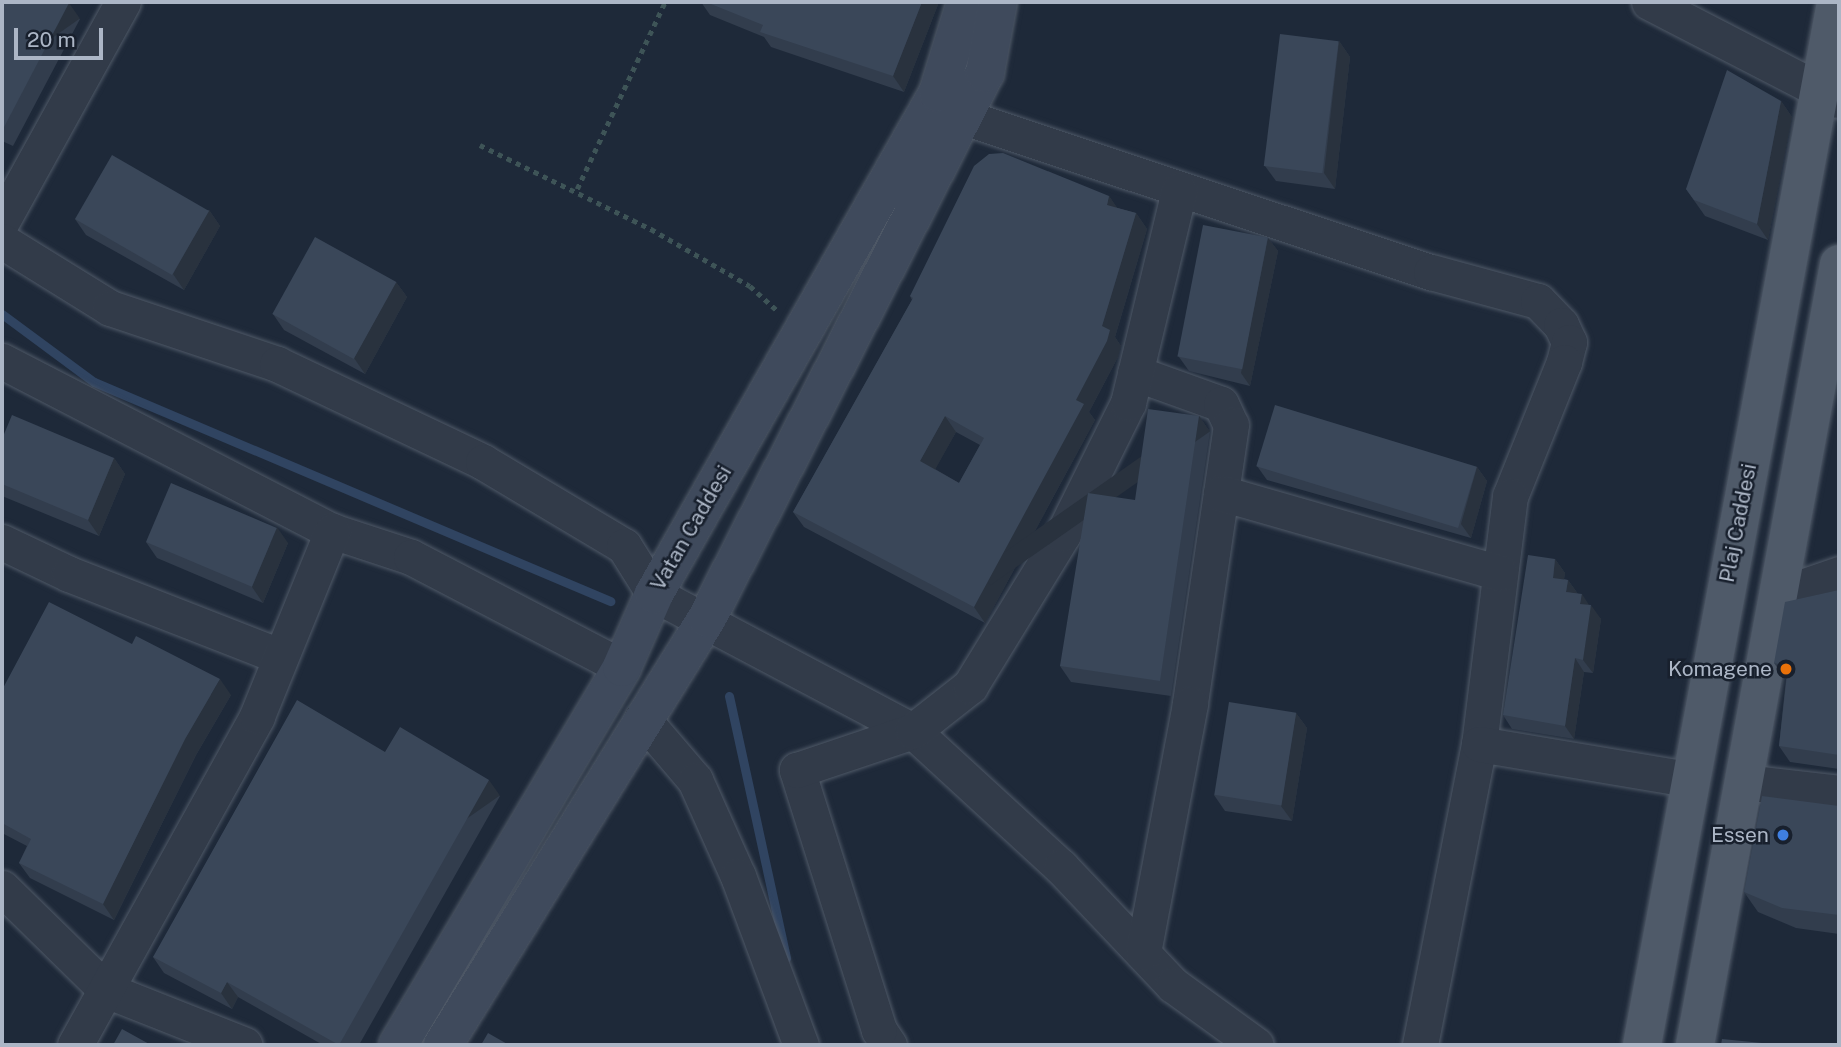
<!DOCTYPE html>
<style>
body{margin:0}
#map{position:relative;width:1841px;height:1047px;overflow:hidden;background:#1e2939;font-family:"Public Sans",sans-serif}
div>[style]{position:absolute}
[style*='--x']{left:calc(var(--x)*1px);top:calc(var(--y)*1px);width:calc(var(--w)*1px);rotate:calc(var(--a)*1deg)}
.stream>*{height:9px;margin:-4.5px;padding:0 4.5px;transform-origin:4.5px;border-radius:4.5px;background:#304461}
.path>*{height:4.5px;margin-top:-2.25px;transform-origin:0;background:repeating-linear-gradient(90deg,#3e5457 0 5px,transparent 0 10px)}
.roads{filter:drop-shadow(0 0 2px #4f5967) drop-shadow(0 0 2px #4f5967)}
.street>*{height:35px;margin:-17.5px;padding:0 17.5px;transform-origin:17.5px;border-radius:17.5px;background:#323b49}
.secondary>*{height:38px;margin:-19px;padding:0 19px;transform-origin:19px;border-radius:19px;background:#3f4a5c}
.primary>*{height:38px;margin:-19px;padding:0 19px;transform-origin:19px;border-radius:19px;background:#4f5a69}
.wall>*{inset:0;background:#323d4d}
.shaded-wall>*{inset:0;background:#29323e;transform-origin:0 0}
.building>*{inset:0;background:#3a4759;transform-origin:0 0}
.dots>*{width:19px;height:19px;translate:-50% -50%;box-sizing:border-box;border:4px solid #18202d;border-radius:50%}
span{translate:-50% -50%;white-space:nowrap;text-align:center;line-height:1.15;-webkit-text-stroke:5px #18202d;paint-order:stroke}
.street-label{font-size:21px;color:#acb6c6}
.poi-label{font-size:21px;color:#acb6c6}
.right{translate:-100% -50%;text-align:right}
.frame{position:absolute;inset:0;border:4px solid #acb6c6;pointer-events:none}
.scale{position:absolute;left:14px;top:28px;width:89px;height:32px;box-sizing:border-box;border:4px solid #acb6c6;border-top:0;padding-left:9px;font-size:21px;line-height:24px;white-space:nowrap;color:#acb6c6;-webkit-text-stroke:5px #18202d;paint-order:stroke}
</style>
<div id="map">
<div class="stream">
<div style="--x:2;--y:314;--w:114;--a:36.5"></div>
<div style="--x:94;--y:382;--w:561;--a:23"></div>
<div style="--x:729;--y:696;--w:268;--a:77.7"></div>
</div>
<div class="path">
<div style="--x:480;--y:145;--w:191;--a:26.2"></div>
<div style="--x:651;--y:229;--w:114;--a:29.9"></div>
<div style="--x:750;--y:286;--w:38;--a:42"></div>
<div style="--x:577;--y:189;--w:207;--a:-64.8"></div>
</div>
<div class="roads">
<div class="street">
<div style="--x:1649;--y:2;--w:214;--a:27.3"></div>
<div style="--x:964;--y:117;--w:492;--a:18.4"></div>
<div style="--x:1431;--y:272;--w:111;--a:15.2"></div>
<div style="--x:1538;--y:301;--w:33;--a:46"></div>
<div style="--x:1561;--y:325;--w:19;--a:65"></div>
<div style="--x:1569;--y:342;--w:21;--a:104"></div>
<div style="--x:1564;--y:362;--w:144;--a:111.9"></div>
<div style="--x:1510;--y:496;--w:250;--a:97.1"></div>
<div style="--x:1479;--y:744;--w:307;--a:101.1"></div>
<div style="--x:2;--y:221;--w:250;--a:-61.1"></div>
<div style="--x:2;--y:241;--w:127;--a:31.8"></div>
<div style="--x:110;--y:308;--w:176;--a:18.5"></div>
<div style="--x:277;--y:364;--w:228;--a:25.4"></div>
<div style="--x:483;--y:462;--w:164;--a:30.8"></div>
<div style="--x:624;--y:546;--w:57;--a:58"></div>
<div style="--x:654;--y:594;--w:293;--a:27.9"></div>
<div style="--x:913;--y:731;--w:201;--a:42.6"></div>
<div style="--x:1061;--y:867;--w:163;--a:46.5"></div>
<div style="--x:1173;--y:985;--w:102;--a:35.9"></div>
<div style="--x:2;--y:361;--w:371;--a:27.3"></div>
<div style="--x:332;--y:531;--w:83;--a:18.2"></div>
<div style="--x:411;--y:557;--w:238;--a:27.5"></div>
<div style="--x:1135;--y:373;--w:91;--a:19.8"></div>
<div style="--x:1221;--y:404;--w:23;--a:65"></div>
<div style="--x:1231;--y:425;--w:282;--a:98.4"></div>
<div style="--x:1190;--y:704;--w:253;--a:100.7"></div>
<div style="--x:1221;--y:493;--w:290;--a:16"></div>
<div style="--x:2;--y:542;--w:74;--a:25.5"></div>
<div style="--x:69;--y:574;--w:225;--a:21.3"></div>
<div style="--x:1781;--y:594;--w:61;--a:-19"></div>
<div style="--x:642;--y:718;--w:82;--a:49.5"></div>
<div style="--x:695;--y:780;--w:105;--a:65.9"></div>
<div style="--x:738;--y:876;--w:180;--a:69.6"></div>
<div style="--x:1479;--y:744;--w:213;--a:9.5"></div>
<div style="--x:1743;--y:782;--w:97;--a:6.5"></div>
<div style="--x:2;--y:888;--w:146;--a:44.4"></div>
<div style="--x:106;--y:990;--w:149;--a:21.6"></div>
<div style="--x:75;--y:1045;--w:376;--a:-61"></div>
<div style="--x:257;--y:716;--w:200;--a:-67.9"></div>
<div style="--x:889;--y:1045;--w:18;--a:-124"></div>
<div style="--x:879;--y:1030;--w:273;--a:-107.5"></div>
<div style="--x:797;--y:770;--w:122;--a:-18.6"></div>
<div style="--x:913;--y:731;--w:73;--a:-38.3"></div>
<div style="--x:970;--y:686;--w:178;--a:-58.5"></div>
<div style="--x:1063;--y:534;--w:146;--a:-63.6"></div>
<div style="--x:1128;--y:403;--w:219;--a:-76.5"></div>
</div>
<div class="secondary">
<div style="--x:398;--y:1045;--w:439;--a:-59.3"></div>
<div style="--x:622;--y:667;--w:80;--a:-66.3"></div>
<div style="--x:654;--y:594;--w:576;--a:-60.45"></div>
<div style="--x:938;--y:93;--w:95;--a:-72.9"></div>
<div style="--x:443;--y:1045;--w:502;--a:-58.27"></div>
<div style="--x:707;--y:618;--w:612;--a:-62.97"></div>
<div style="--x:985;--y:73;--w:72;--a:-79.6"></div>
</div>
<div class="primary">
<div style="--x:1642;--y:1045;--w:1061;--a:-79.46"></div>
<div style="--x:1695;--y:1045;--w:794;--a:-79.55"></div>
</div>
</div>
<div class="wall">
<div style="clip-path:polygon(2px 2px,80px 19px,13px 146px,2px 141px)"></div>
<div style="clip-path:polygon(701px 2px,939px 2px,904px 92px,771px 47px,764px 37px,710px 15px)"></div>
<div style="clip-path:polygon(1339px 41px,1350px 57px,1335px 189px,1276px 181px,1265px 166px)"></div>
<div style="clip-path:polygon(1781px 101px,1792px 117px,1768px 240px,1705px 216px,1686px 189px)"></div>
<div style="clip-path:polygon(evenodd,1109px 196px,1117px 208px,1136px 213px,1147px 229px,1115px 337px,1121px 346px,1118px 357px,1089px 412px,1095px 420px,985px 623px,804px 527px,793px 512px,912px 300px,910px 296px,1109px 196px,956px 432px,980px 445px,959px 483px,935px 469px,956px 432px)"></div>
<div style="clip-path:polygon(209px 210px,220px 226px,184px 290px,86px 235px,75px 219px)"></div>
<div style="clip-path:polygon(1268px 238px,1278px 251px,1250px 386px,1189px 371px,1179px 357px)"></div>
<div style="clip-path:polygon(396px 282px,407px 297px,365px 374px,284px 330px,273px 314px)"></div>
<div style="clip-path:polygon(1199px 416px,1210px 432px,1171px 696px,1071px 682px,1060px 666px,1135px 500px)"></div>
<div style="clip-path:polygon(2px 439px,114px 458px,125px 474px,99px 536px,2px 496px)"></div>
<div style="clip-path:polygon(1257px 466px,1477px 467px,1487px 481px,1471px 538px,1267px 480px)"></div>
<div style="clip-path:polygon(146px 542px,288px 543px,263px 603px,157px 558px)"></div>
<div style="clip-path:polygon(1555px 559px,1565px 573px,1564px 579px,1568px 580px,1578px 594px,1601px 619px,1593px 673px,1584px 672px,1574px 739px,1512px 729px,1503px 715px)"></div>
<div style="clip-path:polygon(1839px 590px,1839px 769px,1790px 762px,1779px 746px,1786px 679px,1785px 679px,1774px 663px)"></div>
<div style="clip-path:polygon(2px 690px,231px 695px,196px 755px,114px 920px,30px 878px,19px 863px,27px 846px,2px 833px)"></div>
<div style="clip-path:polygon(1296px 713px,1307px 728px,1292px 821px,1225px 811px,1214px 795px)"></div>
<div style="clip-path:polygon(385px 752px,500px 796px,359px 1045px,323px 1045px,238px 997px,232px 1009px,164px 973px,153px 957px)"></div>
<div style="clip-path:polygon(1839px 806px,1839px 934px,1796px 928px,1758px 912px,1744px 892px)"></div>
</div>
<div class="shaded-wall">
<div style="clip-path:polygon(922px 2px,939px 2px,904px 92px,893px 76px)"></div>
<div style="left:69px;top:3px;width:19px;height:144px;rotate:55deg"></div>
<div style="clip-path:polygon(1339px 41px,1350px 57px,1335px 189px,1324px 173px)"></div>
<div style="clip-path:polygon(1781px 101px,1792px 117px,1768px 240px,1757px 224px)"></div>
<div style="clip-path:polygon(1109px 196px,1120px 212px,1107px 205px)"></div>
<div style="clip-path:polygon(209px 210px,220px 226px,184px 290px,173px 274px)"></div>
<div style="clip-path:polygon(1136px 213px,1147px 229px,1115px 337px,1121px 346px,1118px 357px,1089px 412px,1095px 420px,985px 623px,974px 607px,1102px 326px)"></div>
<div style="clip-path:polygon(1268px 238px,1278px 251px,1250px 386px,1241px 373px)"></div>
<div style="clip-path:polygon(396px 282px,407px 297px,365px 374px,354px 358px)"></div>
<div style="clip-path:polygon(945px 416px,956px 432px,931px 477px,920px 461px)"></div>
<div style="left:1199px;top:416px;width:19px;height:268px;rotate:55deg"></div>
<div style="clip-path:polygon(114px 458px,125px 474px,99px 536px,88px 520px)"></div>
<div style="clip-path:polygon(1477px 467px,1487px 481px,1471px 538px,1461px 524px)"></div>
<div style="clip-path:polygon(277px 527px,288px 543px,263px 603px,252px 587px)"></div>
<div style="clip-path:polygon(1555px 559px,1565px 573px,1562px 591px,1553px 578px)"></div>
<div style="clip-path:polygon(1568px 580px,1578px 594px,1566px 592px)"></div>
<div style="clip-path:polygon(1582px 594px,1591px 608px,1591px 605px,1601px 619px,1593px 673px,1583px 660px,1580px 604px)"></div>
<div style="clip-path:polygon(1575px 658px,1584px 672px,1574px 739px,1565px 726px)"></div>
<div style="clip-path:polygon(220px 679px,231px 695px,196px 755px,114px 920px,103px 904px,185px 739px)"></div>
<div style="clip-path:polygon(1296px 713px,1307px 728px,1292px 821px,1281px 806px)"></div>
<div style="left:489px;top:780px;width:19px;height:305px;rotate:55deg"></div>
<div style="clip-path:polygon(227px 982px,238px 997px,232px 1009px,221px 993px)"></div>
</div>
<div class="building">
<div style="clip-path:polygon(2px 2px,67px 2px,69px 3px,2px 131px)"></div>
<div style="clip-path:polygon(706px 2px,922px 2px,893px 76px,760px 32px,763px 25px)"></div>
<div style="left:1280px;top:34px;width:59px;height:133px;rotate:7deg"></div>
<div style="clip-path:polygon(1727px 70px,1781px 101px,1757px 224px,1694px 200px,1686px 189px)"></div>
<div style="clip-path:polygon(evenodd,1003px 153px,1109px 196px,1107px 205px,1136px 213px,1102px 326px,1110px 330px,1107px 341px,1076px 400px,1084px 404px,974px 607px,793px 512px,913px 298px,910px 296px,974px 166px,989px 154px,1003px 153px,945px 416px,984px 438px,959px 483px,920px 461px,945px 416px)"></div>
<div style="left:112px;top:155px;width:112px;height:74px;rotate:30deg"></div>
<div style="left:1203px;top:225px;width:66px;height:134px;rotate:11deg"></div>
<div style="left:315px;top:237px;width:93px;height:88px;rotate:29deg"></div>
<div style="left:1275px;top:405px;width:211px;height:64px;rotate:17deg"></div>
<div style="clip-path:polygon(1148px 409px,1199px 416px,1160px 681px,1060px 666px,1088px 493px,1135px 500px)"></div>
<div style="clip-path:polygon(12px 415px,114px 458px,88px 520px,2px 484px,2px 439px)"></div>
<div style="left:171px;top:483px;width:115px;height:64px;rotate:23deg"></div>
<div style="clip-path:polygon(1528px 555px,1555px 559px,1553px 578px,1568px 580px,1566px 592px,1582px 594px,1580px 604px,1591px 605px,1583px 660px,1575px 658px,1565px 726px,1503px 715px)"></div>
<div style="clip-path:polygon(1839px 590px,1839px 755px,1779px 746px,1788px 666px,1774px 663px,1785px 602px)"></div>
<div style="clip-path:polygon(49px 602px,132px 644px,136px 636px,220px 679px,185px 739px,103px 904px,19px 863px,31px 839px,2px 823px,2px 690px)"></div>
<div style="clip-path:polygon(297px 700px,385px 752px,400px 727px,489px 780px,339px 1045px,227px 982px,221px 993px,153px 957px)"></div>
<div style="left:1229px;top:702px;width:68px;height:94px;rotate:9deg"></div>
<div style="clip-path:polygon(1762px 796px,1839px 806px,1839px 915px,1782px 908px,1744px 892px)"></div>
<div style="clip-path:polygon(122px 1029px,151px 1045px,113px 1045px)"></div>
<div style="clip-path:polygon(488px 1033px,509px 1045px,481px 1045px)"></div>
<div style="clip-path:polygon(1722px 1039px,1782px 1045px,1721px 1045px)"></div>
</div>
<div class="dots">
<div style="left:1786px;top:669px;background:#e8710a"></div>
<div style="left:1783px;top:835px;background:#3f7fe0"></div>
</div>
<div class="street-label">
<span style="left:1738px;top:523px;rotate:-79deg">Plaj Caddesi</span>
<span style="left:691px;top:528px;rotate:-60deg">Vatan Caddesi</span>
</div>
<div class="poi-label">
<span class="right" style="left:1772px;top:669px">Komagene</span>
<span class="right" style="left:1769px;top:835px">Essen</span>
</div>
<div class="frame"></div>
<div class="scale">20 m</div>
</div>
